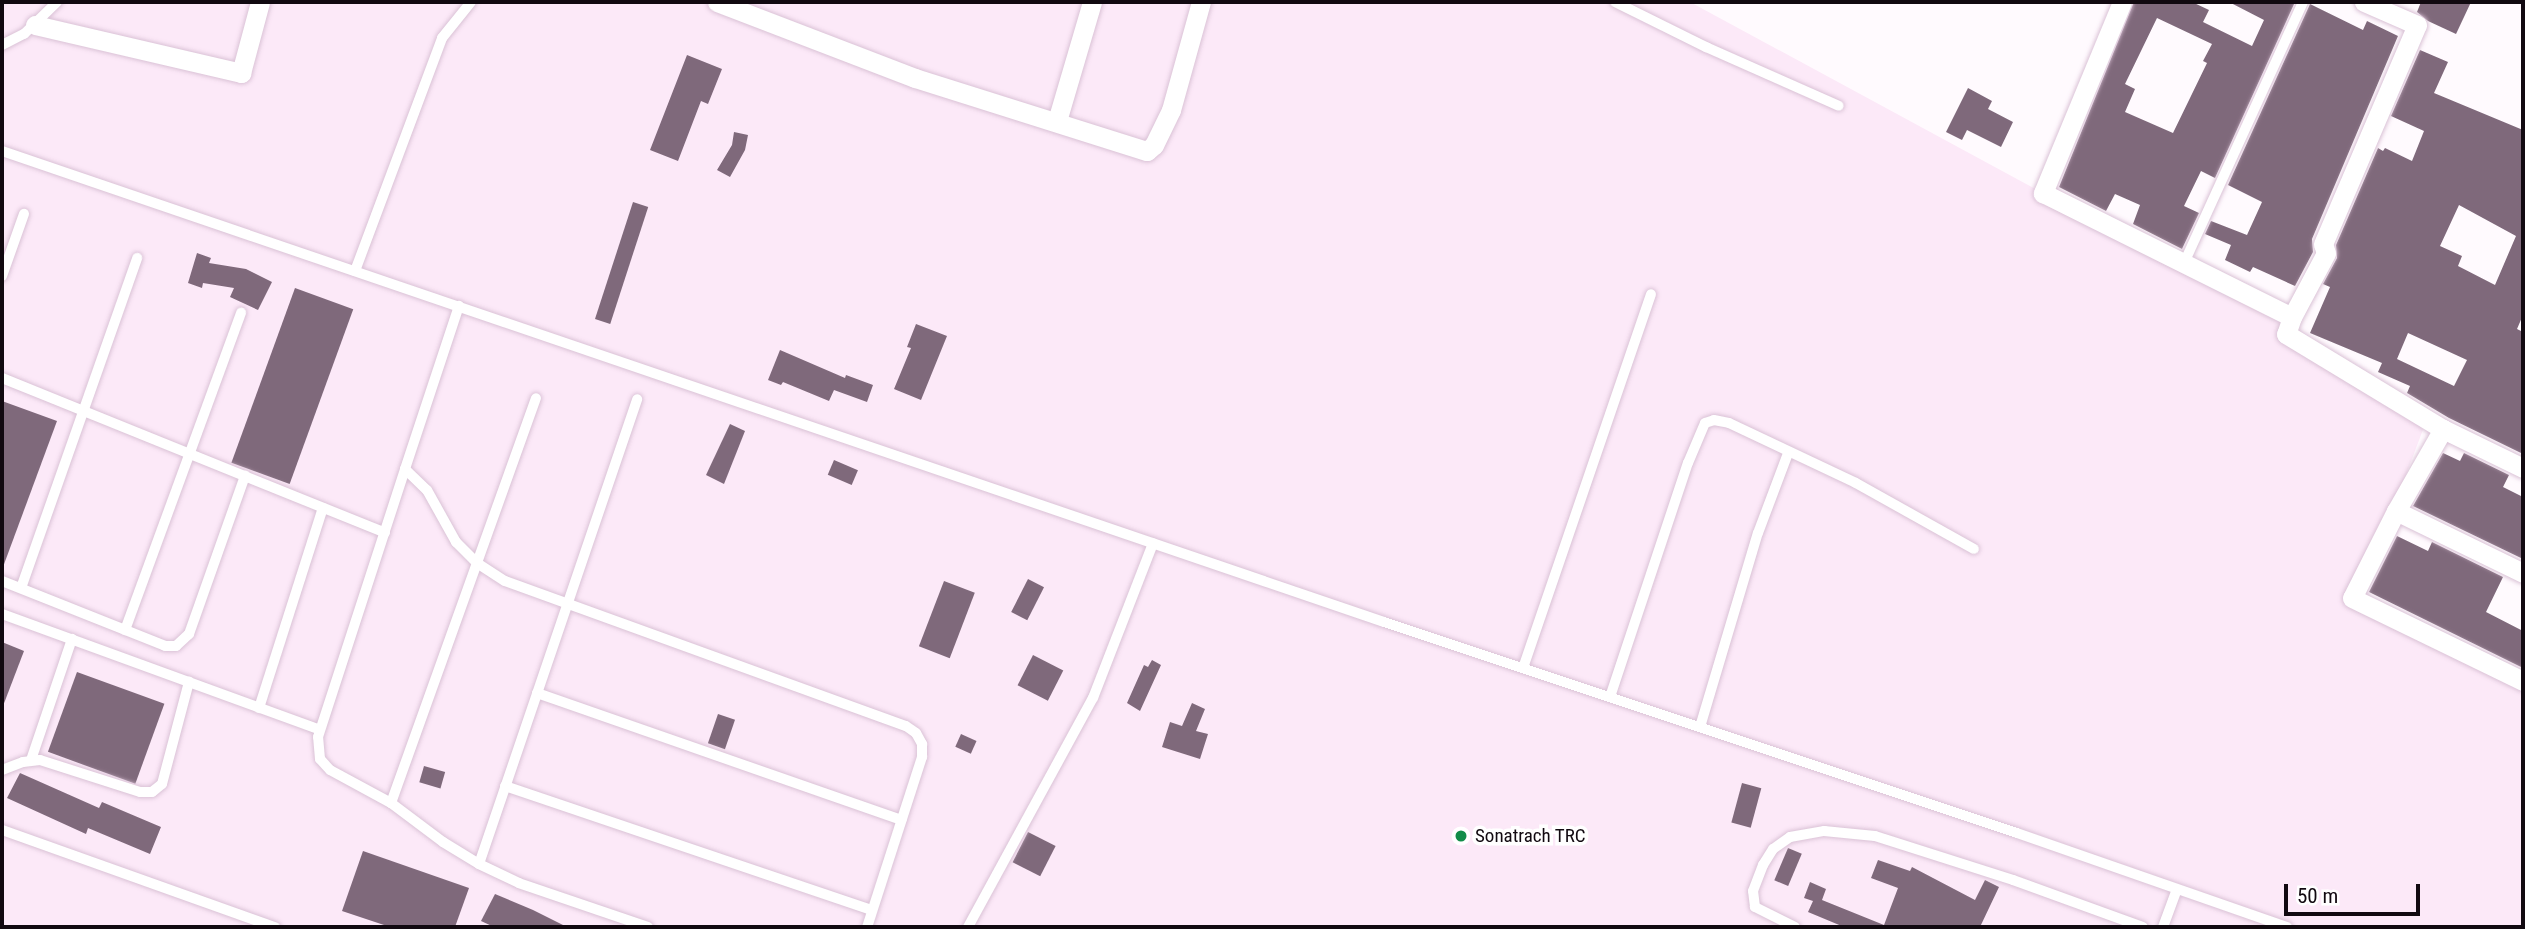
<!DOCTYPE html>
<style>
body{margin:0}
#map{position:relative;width:2525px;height:929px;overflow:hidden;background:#fffafe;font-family:"Roboto Condensed",sans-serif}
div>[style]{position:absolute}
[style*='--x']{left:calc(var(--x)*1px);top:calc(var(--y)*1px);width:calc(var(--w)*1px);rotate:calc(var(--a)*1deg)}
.built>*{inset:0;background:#fce9f8}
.building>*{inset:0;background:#7f697b;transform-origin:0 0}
.roads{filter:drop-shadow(0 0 2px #dac2d6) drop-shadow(0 0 2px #dac2d6)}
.service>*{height:10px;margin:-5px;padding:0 5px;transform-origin:5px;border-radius:5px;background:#fff}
.minor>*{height:19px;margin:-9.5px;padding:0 9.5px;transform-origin:9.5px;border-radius:9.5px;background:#fff}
.dots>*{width:19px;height:19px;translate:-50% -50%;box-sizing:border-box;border:4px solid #fff;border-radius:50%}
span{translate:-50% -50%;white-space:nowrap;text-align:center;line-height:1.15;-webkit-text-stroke:7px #fff;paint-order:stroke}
.poi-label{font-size:19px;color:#110910}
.left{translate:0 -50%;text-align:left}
.frame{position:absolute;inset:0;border:4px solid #110910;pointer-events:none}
.scale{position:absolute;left:2284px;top:884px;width:136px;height:32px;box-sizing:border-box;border:4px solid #110910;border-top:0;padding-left:9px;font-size:21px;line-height:24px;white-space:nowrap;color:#110910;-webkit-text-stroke:5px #fff;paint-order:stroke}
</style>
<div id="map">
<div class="built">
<div style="clip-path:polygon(2px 2px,1690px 2px,2043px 193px,2292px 317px,2286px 334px,2427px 419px,2393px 509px,2346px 599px,2523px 684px,2523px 927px,2px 927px)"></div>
</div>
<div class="building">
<div style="clip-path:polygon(evenodd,2134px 2px,2192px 2px,2209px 10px,2203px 22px,2252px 46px,2264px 20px,2229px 2px,2295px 2px,2215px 178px,2201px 171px,2184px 206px,2199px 213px,2182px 249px,2133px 224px,2140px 205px,2115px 194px,2106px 211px,2059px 187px,2134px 2px,2157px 18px,2212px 44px,2203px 61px,2207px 63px,2173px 133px,2125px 112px,2135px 89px,2125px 84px,2157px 18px)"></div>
<div style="clip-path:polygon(2421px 2px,2471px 2px,2456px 34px,2428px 21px,2417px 12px)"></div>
<div style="clip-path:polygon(2310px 4px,2363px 30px,2367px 21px,2398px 36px,2312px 239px,2313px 252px,2295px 286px,2253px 267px,2250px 272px,2225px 260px,2231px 245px,2205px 234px,2211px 221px,2247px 235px,2262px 202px,2228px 185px)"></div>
<div style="clip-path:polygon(evenodd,2420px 50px,2448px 62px,2434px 93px,2523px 130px,2523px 315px,2517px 329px,2523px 332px,2523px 454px,2449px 418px,2407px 393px,2410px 386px,2378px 372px,2382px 363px,2310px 333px,2330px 287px,2323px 284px,2337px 258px,2336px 245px,2378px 148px,2383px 151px,2385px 148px,2412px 161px,2424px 131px,2391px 116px,2420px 50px,2459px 205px,2516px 236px,2495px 285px,2458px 266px,2462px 256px,2440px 246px,2459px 205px,2420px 50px,2408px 333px,2467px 360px,2454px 386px,2397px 359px,2408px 333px)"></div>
<div style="clip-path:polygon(687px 55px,722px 69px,708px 104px,701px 101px,678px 161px,650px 150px)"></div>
<div style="clip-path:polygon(1968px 88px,1992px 101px,1988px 109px,2013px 122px,2001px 147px,1967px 130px,1962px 140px,1946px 132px)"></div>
<div style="clip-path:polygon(734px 132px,748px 135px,745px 150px,730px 177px,717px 170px,732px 145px)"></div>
<div style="left:633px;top:202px;width:16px;height:123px;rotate:18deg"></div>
<div style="clip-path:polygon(197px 253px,211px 258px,209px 263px,246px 269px,272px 282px,258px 310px,230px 297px,234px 288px,203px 283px,202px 288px,188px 283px)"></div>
<div style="left:295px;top:288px;width:62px;height:186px;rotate:20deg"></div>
<div style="clip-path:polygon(916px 324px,947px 336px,921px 400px,894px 389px,911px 348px,907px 347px)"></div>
<div style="clip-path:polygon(780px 350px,845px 378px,846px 375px,873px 385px,867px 402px,834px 390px,829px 401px,783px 382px,781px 385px,768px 380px)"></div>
<div style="clip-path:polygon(2px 401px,57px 421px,3px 567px,2px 566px)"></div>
<div style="clip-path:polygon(730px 424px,745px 431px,724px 484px,706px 475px)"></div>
<div style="clip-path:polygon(2443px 453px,2460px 461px,2464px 453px,2509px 475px,2503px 487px,2523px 497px,2523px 559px,2413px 506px)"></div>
<div style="left:834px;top:460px;width:26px;height:16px;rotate:23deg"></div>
<div style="clip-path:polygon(2397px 536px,2428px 551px,2432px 542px,2503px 577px,2486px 612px,2523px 631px,2523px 668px,2369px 592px)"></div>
<div style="left:1028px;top:579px;width:18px;height:37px;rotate:27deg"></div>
<div style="left:944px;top:581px;width:33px;height:70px;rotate:21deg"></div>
<div style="clip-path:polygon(2px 642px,24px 651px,3px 706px,2px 706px)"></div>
<div style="left:1033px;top:655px;width:34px;height:34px;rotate:27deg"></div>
<div style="clip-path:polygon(1152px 660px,1161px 665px,1140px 711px,1127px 703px,1144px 665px,1148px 667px)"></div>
<div style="left:77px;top:672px;width:93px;height:85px;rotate:20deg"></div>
<div style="clip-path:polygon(1192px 703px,1205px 709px,1196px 731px,1208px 734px,1200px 759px,1162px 747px,1170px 722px,1182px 726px)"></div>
<div style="left:718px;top:714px;width:18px;height:31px;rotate:19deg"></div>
<div style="left:961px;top:734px;width:17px;height:14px;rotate:24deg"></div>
<div style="left:424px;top:766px;width:22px;height:17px;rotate:16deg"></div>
<div style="clip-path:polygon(20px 773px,99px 808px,102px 802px,161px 827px,150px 854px,88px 828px,86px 834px,7px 798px)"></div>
<div style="left:1742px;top:783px;width:20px;height:41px;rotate:15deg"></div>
<div style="left:1028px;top:832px;width:31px;height:34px;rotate:27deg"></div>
<div style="left:1788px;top:848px;width:15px;height:35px;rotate:23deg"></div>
<div style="clip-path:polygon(363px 851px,469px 888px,455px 927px,390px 927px,342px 911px)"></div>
<div style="clip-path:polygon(1878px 860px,1910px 871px,1912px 867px,1975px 900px,1985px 880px,1999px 887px,1980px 927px,1844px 927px,1808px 912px,1813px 901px,1804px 898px,1810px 882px,1826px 889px,1822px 900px,1884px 925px,1898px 888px,1871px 878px)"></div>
<div style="clip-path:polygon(495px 894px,533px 910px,567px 927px,494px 927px,481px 921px)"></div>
</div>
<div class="roads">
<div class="service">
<div style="--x:1615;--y:2;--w:102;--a:26.3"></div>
<div style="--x:1706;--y:47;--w:145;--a:23.9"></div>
<div style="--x:2;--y:45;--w:25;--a:-27"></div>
<div style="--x:24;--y:34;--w:46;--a:-44.1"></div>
<div style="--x:2;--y:151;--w:1460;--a:18.82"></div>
<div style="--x:1384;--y:622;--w:667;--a:18.43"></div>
<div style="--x:2017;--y:833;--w:286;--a:19.2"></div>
<div style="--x:2185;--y:261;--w:285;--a:-65.5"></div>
<div style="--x:355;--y:271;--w:249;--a:-69.5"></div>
<div style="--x:442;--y:38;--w:46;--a:-51.1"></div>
<div style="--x:2;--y:276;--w:66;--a:-70.5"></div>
<div style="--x:2;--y:378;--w:413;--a:22"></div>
<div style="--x:405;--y:469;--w:172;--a:-71.7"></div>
<div style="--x:2;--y:581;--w:175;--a:21.7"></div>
<div style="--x:165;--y:646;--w:11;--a:0"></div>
<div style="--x:176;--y:646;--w:18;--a:-43"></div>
<div style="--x:189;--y:634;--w:168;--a:-70.5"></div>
<div style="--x:21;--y:588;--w:350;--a:-70.6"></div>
<div style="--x:2;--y:614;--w:338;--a:20"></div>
<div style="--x:125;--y:630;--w:338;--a:-69.9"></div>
<div style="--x:1523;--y:668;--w:395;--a:-71.1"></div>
<div style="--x:537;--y:693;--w:386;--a:19.2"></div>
<div style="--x:1610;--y:697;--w:247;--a:-71.6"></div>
<div style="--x:1688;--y:463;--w:43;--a:-67"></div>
<div style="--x:1705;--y:423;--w:9;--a:-18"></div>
<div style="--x:1714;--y:420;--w:15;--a:11"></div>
<div style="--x:1729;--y:423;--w:140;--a:25.3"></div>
<div style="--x:1856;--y:483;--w:135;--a:29.2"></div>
<div style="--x:259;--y:708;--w:210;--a:-72.3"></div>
<div style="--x:1700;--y:727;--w:202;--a:-73.4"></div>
<div style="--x:1758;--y:533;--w:85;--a:-69.4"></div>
<div style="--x:31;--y:760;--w:128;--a:-71.3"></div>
<div style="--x:2;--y:770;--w:22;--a:-21"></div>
<div style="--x:23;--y:762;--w:17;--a:-7"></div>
<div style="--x:40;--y:760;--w:105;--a:17.7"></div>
<div style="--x:140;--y:792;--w:12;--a:0"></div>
<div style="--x:152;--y:792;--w:13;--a:-39"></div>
<div style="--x:162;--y:784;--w:106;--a:-75.2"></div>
<div style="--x:505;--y:786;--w:387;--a:18.7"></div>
<div style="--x:391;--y:803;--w:430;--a:-70.3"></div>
<div style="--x:2;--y:830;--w:290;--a:19.6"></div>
<div style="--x:479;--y:864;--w:491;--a:-71.2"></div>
<div style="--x:648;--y:927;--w:136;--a:-161.2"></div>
<div style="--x:519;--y:883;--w:44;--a:-154.6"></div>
<div style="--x:479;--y:864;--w:42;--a:-148.6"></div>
<div style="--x:443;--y:842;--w:65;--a:-143.1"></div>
<div style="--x:391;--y:803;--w:69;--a:-151.6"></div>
<div style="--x:330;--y:770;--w:15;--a:-132"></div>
<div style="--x:320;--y:759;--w:22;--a:-95"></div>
<div style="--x:318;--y:737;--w:282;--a:-72"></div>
<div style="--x:405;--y:469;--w:30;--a:44"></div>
<div style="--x:427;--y:490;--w:60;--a:60.9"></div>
<div style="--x:456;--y:542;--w:30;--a:45"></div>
<div style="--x:477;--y:563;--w:33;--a:33"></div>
<div style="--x:505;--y:581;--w:426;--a:19.9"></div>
<div style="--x:906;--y:726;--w:12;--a:35"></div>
<div style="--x:916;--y:733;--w:13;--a:61"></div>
<div style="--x:922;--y:744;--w:13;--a:90"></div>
<div style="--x:922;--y:757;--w:179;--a:107.9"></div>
<div style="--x:968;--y:927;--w:261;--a:-61.4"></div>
<div style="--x:1093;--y:698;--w:166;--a:-68.8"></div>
<div style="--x:1795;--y:927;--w:45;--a:-153.4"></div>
<div style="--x:1755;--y:907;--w:16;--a:-97"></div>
<div style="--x:1753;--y:891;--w:28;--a:-69"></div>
<div style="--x:1763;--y:865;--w:19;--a:-58"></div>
<div style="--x:1773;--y:849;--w:21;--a:-35"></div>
<div style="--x:1790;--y:837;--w:35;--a:-10"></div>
<div style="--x:1824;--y:831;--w:51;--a:5.6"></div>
<div style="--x:1875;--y:836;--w:145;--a:17.7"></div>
<div style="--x:2013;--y:880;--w:138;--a:19.9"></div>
<div style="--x:2163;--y:927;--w:40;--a:-69.8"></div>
</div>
<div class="minor">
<div style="--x:717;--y:2;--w:212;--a:21"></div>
<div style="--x:915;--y:78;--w:243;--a:17.5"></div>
<div style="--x:1147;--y:151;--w:9;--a:-41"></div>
<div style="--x:1154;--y:145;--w:39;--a:-64"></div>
<div style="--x:1171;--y:110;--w:112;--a:-74.5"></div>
<div style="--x:2122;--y:2;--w:207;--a:112.5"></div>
<div style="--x:2043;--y:193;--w:278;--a:26.5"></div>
<div style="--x:2292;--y:317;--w:18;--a:109"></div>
<div style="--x:2286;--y:334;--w:184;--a:31.2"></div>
<div style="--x:2443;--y:429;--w:89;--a:26"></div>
<div style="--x:35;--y:25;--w:212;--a:13.1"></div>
<div style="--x:241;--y:73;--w:73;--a:-75"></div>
<div style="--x:1057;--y:121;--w:124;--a:-73.6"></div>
<div style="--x:2292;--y:317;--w:72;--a:-62"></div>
<div style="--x:2326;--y:253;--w:9;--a:-108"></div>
<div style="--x:2323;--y:244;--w:238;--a:-66.8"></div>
<div style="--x:2417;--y:25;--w:58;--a:-156.5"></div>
<div style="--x:2443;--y:429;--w:95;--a:119.8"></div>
<div style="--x:2396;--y:511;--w:97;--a:116.8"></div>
<div style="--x:2352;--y:598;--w:190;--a:25.9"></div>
<div style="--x:2396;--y:511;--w:141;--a:26"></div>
</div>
</div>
<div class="dots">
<div style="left:1461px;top:836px;background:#118c48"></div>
</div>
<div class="poi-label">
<span class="left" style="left:1475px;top:836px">Sonatrach TRC</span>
</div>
<div class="frame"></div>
<div class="scale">50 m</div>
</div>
